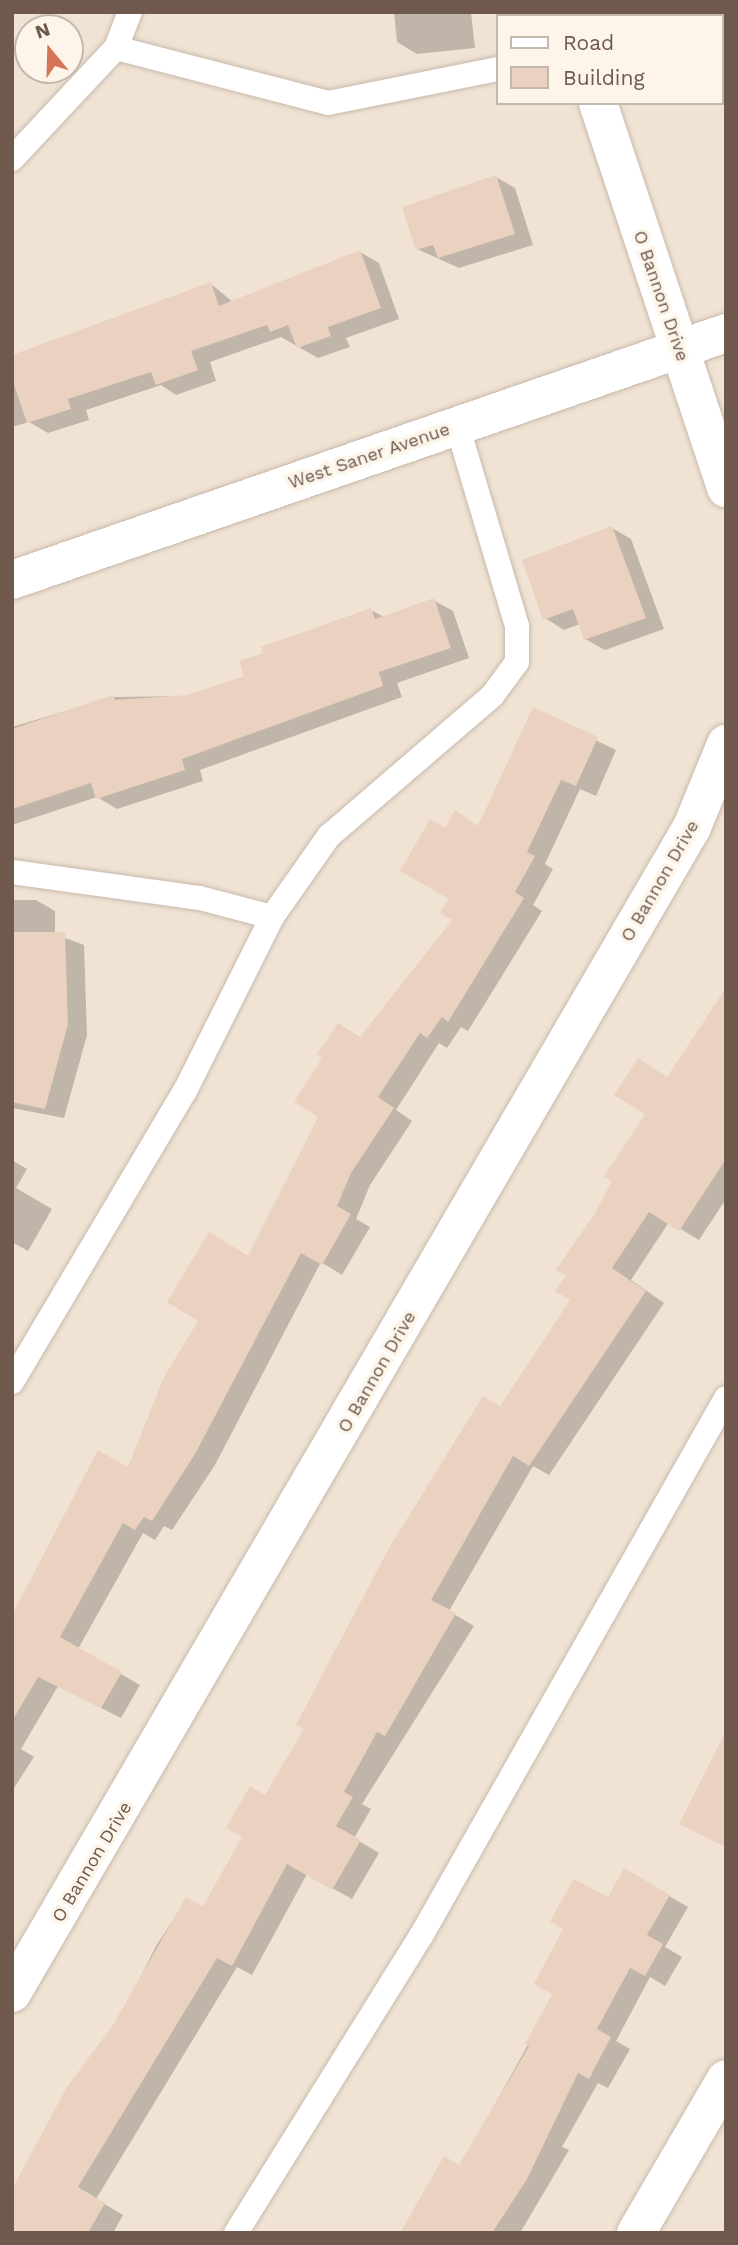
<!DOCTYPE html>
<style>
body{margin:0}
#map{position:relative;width:738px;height:2245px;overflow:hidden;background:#f9f1e5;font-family:"Work Sans",sans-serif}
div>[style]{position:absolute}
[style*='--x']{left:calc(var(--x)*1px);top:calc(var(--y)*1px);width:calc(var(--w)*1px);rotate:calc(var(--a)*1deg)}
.residential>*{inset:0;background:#f0e3d4}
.shadow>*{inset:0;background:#0003}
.building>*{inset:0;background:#ebd1bf}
.roads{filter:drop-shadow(0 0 2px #c9b9ac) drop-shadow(0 0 2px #c9b9ac)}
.lane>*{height:24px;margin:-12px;padding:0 12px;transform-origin:12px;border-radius:12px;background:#fff}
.street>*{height:38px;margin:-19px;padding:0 19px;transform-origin:19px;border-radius:19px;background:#fff}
.secondary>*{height:38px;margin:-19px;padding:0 19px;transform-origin:19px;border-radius:19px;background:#fff}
span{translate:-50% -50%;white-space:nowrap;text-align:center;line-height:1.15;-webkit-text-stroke:7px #fdf5ea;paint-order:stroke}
.street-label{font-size:18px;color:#6f594d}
.frame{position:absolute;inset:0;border:14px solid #6f594d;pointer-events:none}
.legend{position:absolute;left:496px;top:14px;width:228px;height:91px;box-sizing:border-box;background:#fdf5ea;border:2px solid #c4b7ab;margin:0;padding:9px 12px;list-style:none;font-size:21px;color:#6f594d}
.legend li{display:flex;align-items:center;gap:14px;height:35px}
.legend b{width:35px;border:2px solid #c4b7ab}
.north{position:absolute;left:14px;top:14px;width:70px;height:70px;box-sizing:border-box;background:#fdf5ea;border:2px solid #c4b7ab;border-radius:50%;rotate:341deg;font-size:19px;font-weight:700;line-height:28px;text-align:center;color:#6f594d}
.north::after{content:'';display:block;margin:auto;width:24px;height:32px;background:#d57457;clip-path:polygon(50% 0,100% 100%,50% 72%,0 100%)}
</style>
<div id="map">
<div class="residential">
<div style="clip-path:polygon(evenodd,12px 12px,726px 12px,726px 2233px,12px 2233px,12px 12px,498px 16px,722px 16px,722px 103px,498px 103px,498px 16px,12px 12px,28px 28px,70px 28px,70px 70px,28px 70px,28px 28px)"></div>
</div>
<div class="shadow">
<div style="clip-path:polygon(394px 12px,471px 12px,475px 48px,417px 54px,397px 42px)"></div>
<div style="clip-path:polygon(496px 177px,515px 188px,533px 245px,459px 268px,417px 249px)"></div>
<div style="clip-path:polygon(360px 252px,379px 263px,399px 319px,346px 338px,350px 347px,318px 358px,281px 337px,210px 362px,216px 381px,176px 395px,161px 385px,86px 410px,89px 420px,48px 433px,29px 422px,12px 427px,12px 357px,211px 284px,233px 302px)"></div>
<div style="clip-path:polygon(612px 528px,631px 539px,664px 629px,605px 650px,585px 639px,580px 624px,564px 630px,545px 618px)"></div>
<div style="clip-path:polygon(433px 600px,453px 611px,469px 658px,397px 683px,402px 697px,200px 770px,203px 781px,117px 809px,97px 797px,12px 825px,12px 727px,113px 697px,188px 696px,246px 677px,371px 610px,384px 617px)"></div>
<div style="clip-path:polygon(534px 710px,616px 750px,596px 796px,580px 789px,545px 864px,553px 869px,533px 905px,542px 911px,468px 1031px,461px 1027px,447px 1048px,439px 1043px,396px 1110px,412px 1121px,370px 1185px,356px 1219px,370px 1227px,342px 1275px,321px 1262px,215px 1465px,172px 1530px,164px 1526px,155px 1540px,143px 1533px,78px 1649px,140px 1685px,121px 1718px,58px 1686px,21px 1749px,34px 1757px,12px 1791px,12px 1616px,129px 1470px,249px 1258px,361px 1038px,454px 920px,445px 830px,479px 827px)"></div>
<div style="clip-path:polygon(12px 900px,36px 900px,55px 911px,55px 934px,84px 945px,87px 1035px,64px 1118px,12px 1108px)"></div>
<div style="clip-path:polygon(726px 988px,726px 1199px,699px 1240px,669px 1222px,631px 1280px,664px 1303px,549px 1475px,533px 1466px,449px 1611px,474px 1626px,362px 1804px,371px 1809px,354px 1838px,379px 1853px,352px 1899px,307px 1874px,252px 1975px,237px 1967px,96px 2199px,123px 2215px,113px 2233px,12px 2233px,156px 1946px,187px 1899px,204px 1909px,306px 1729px,298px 1724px,334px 1653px,453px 1445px,500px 1408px,573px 1300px,568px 1275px,597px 1213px)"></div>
<div style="clip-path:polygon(12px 1160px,27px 1169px,16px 1188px,52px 1209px,28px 1251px,12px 1242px)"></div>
<div style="clip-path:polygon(625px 1870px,688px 1907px,665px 1947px,682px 1957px,665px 1986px,650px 1977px,616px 2041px,630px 2049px,608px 2088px,598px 2083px,562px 2147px,569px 2150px,520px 2233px,402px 2233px,460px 2167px)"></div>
</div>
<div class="building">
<div style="clip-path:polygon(496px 175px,515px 234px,438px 258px,433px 245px,416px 250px,402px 207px)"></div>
<div style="clip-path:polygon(360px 250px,381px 308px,328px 327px,331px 336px,297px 348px,288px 325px,270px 332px,267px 325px,191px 351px,198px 370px,156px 385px,151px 372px,68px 399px,71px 409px,27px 423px,12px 379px,12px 355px,211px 282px,219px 306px)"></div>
<div style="clip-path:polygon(612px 526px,646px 618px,584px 640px,573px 609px,543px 620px,522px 560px)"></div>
<div style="clip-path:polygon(434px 598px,451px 648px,379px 672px,383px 686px,182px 759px,185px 770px,96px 799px,91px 783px,12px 809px,12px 729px,113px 695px,115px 700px,188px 695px,244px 676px,239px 661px,263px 653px,261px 647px,371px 608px,375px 619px)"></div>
<div style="clip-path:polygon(533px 707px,598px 737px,576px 786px,561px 780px,527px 852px,535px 856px,515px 892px,524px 898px,448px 1022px,442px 1017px,427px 1038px,420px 1033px,378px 1097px,394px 1108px,351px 1173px,337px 1206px,351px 1214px,322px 1265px,301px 1253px,195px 1454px,152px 1521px,144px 1517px,135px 1530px,123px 1523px,60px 1637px,122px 1672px,101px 1708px,38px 1677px,12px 1721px,12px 1615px,98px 1450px,128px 1467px,164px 1377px,198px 1321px,167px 1302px,209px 1232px,248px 1256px,318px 1117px,294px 1102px,322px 1058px,317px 1054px,338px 1023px,360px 1037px,452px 920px,440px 913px,449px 899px,400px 871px,430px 819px,445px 828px,455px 810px,478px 826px)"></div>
<div style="clip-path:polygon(12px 932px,65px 932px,68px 1024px,45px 1109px,12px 1102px)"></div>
<div style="clip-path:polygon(726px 988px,726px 1159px,679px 1231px,649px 1212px,612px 1268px,646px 1291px,529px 1466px,513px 1456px,431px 1600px,456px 1613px,385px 1736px,377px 1732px,344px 1792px,353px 1797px,336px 1826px,361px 1840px,332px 1890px,287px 1864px,232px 1966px,217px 1958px,78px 2187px,105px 2203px,88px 2233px,12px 2233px,12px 2189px,67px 2087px,113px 2025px,186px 1897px,203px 1906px,242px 1837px,226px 1828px,250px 1786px,265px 1795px,304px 1729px,296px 1725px,389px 1548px,483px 1396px,500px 1406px,570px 1300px,555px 1291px,566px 1276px,556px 1270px,595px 1213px,612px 1181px,604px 1176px,645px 1114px,614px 1095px,638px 1058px,667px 1077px)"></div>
<div style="clip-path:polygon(726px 1731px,726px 1847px,679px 1824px)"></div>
<div style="clip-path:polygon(624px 1868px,670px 1895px,647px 1935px,663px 1944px,645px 1976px,630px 1968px,597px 2029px,611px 2037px,589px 2079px,578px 2073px,527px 2179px,492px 2233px,400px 2233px,444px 2156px,459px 2165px,529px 2046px,525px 2044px,552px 1994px,534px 1984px,563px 1929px,550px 1921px,574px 1879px,608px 1897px)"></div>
</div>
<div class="roads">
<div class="lane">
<div style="--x:116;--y:48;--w:39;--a:-69"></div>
<div style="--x:12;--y:159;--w:152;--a:-46.9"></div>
<div style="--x:116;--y:48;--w:219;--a:14.5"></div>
<div style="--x:328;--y:103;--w:173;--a:-11.3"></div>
<div style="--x:12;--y:872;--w:190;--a:7.9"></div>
<div style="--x:200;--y:898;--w:74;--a:14.8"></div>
<div style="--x:12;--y:1382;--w:339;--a:-59.3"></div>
<div style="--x:185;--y:1091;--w:195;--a:-63.4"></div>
<div style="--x:272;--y:917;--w:99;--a:-54.9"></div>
<div style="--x:329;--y:836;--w:215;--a:-40.7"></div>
<div style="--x:492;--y:696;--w:42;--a:-53.7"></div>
<div style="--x:517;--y:662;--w:36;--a:-90"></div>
<div style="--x:517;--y:626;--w:210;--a:-106.6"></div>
<div style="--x:236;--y:2233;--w:350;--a:-58.1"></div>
<div style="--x:421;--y:1936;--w:618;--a:-60.45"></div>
</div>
<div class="street">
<div style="--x:580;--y:12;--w:4;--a:76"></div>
<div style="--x:598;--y:103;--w:406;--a:71.6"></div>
<div style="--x:12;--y:1993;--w:1350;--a:-59.75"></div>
<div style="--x:692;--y:827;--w:90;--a:-67.7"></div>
<div style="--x:636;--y:2233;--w:178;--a:-59.7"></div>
</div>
<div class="secondary">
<div style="--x:12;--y:580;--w:756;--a:-19.08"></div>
</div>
</div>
<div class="street-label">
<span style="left:661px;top:296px;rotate:71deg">O Bannon Drive</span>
<span style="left:369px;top:456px;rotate:-19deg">West Saner Avenue</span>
<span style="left:660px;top:881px;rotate:-60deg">O Bannon Drive</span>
<span style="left:377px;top:1372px;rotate:-60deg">O Bannon Drive</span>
<span style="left:92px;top:1862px;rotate:-59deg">O Bannon Drive</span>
</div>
<div class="frame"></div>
<ul class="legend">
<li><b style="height:9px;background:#fff"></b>Road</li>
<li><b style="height:19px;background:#ebd1bf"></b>Building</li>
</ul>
<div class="north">N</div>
</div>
